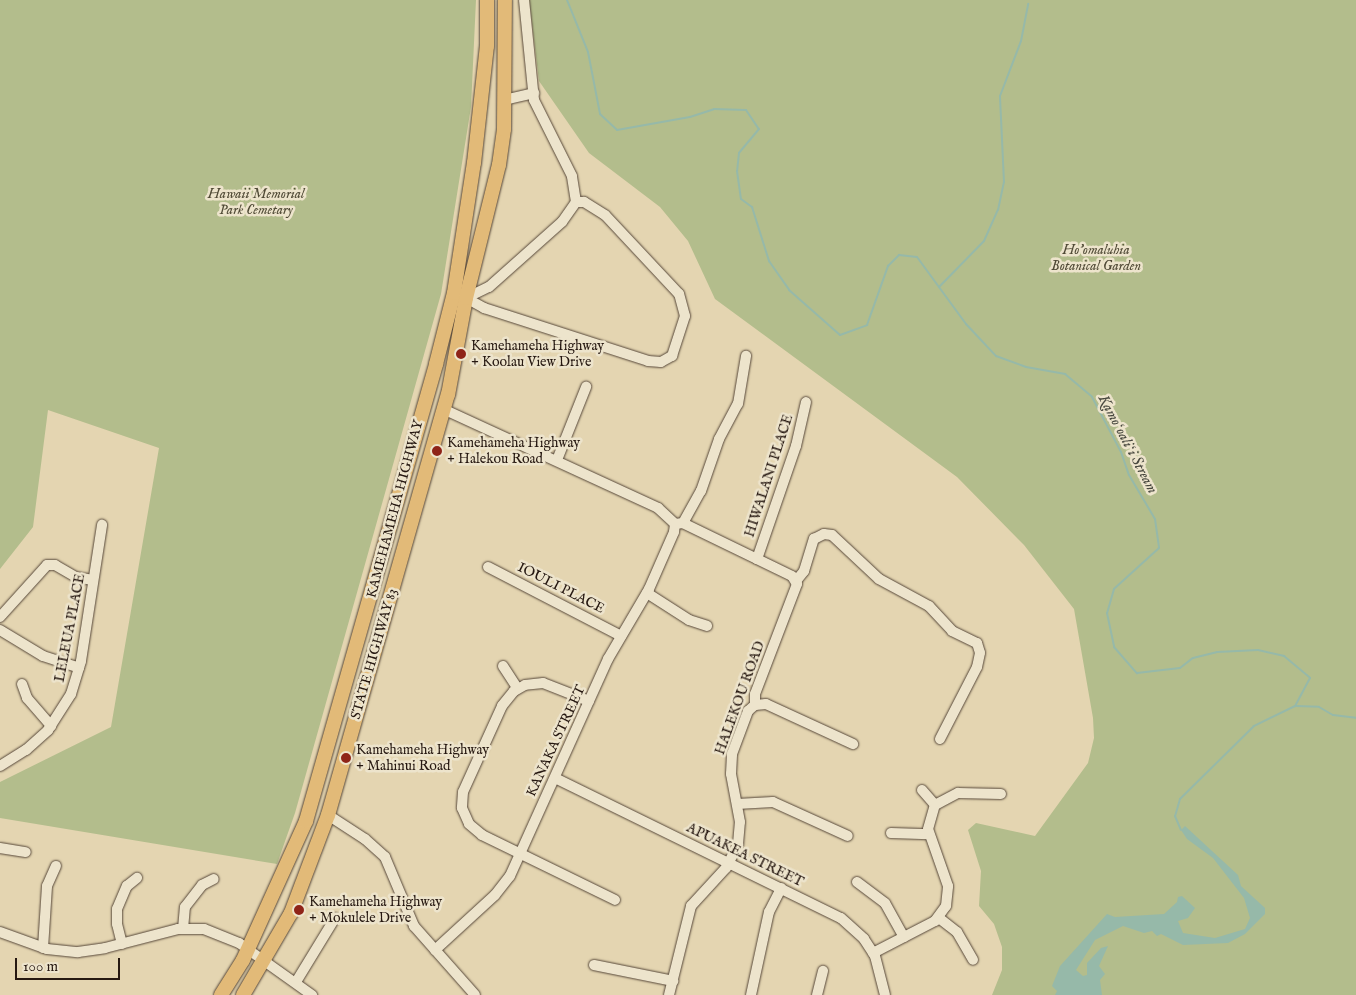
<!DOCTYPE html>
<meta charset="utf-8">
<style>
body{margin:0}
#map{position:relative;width:1356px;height:995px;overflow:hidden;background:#e4d5b1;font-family:"IM FELL English",serif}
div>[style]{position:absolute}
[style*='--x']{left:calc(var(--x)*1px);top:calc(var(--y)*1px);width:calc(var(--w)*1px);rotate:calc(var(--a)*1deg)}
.green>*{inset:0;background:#b3bd8c}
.water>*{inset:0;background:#96b9a9}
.stream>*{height:2px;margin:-1px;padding:0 1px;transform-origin:1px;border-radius:1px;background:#96b9a9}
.roads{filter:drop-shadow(0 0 1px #564739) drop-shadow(0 0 1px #564739)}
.minor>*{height:10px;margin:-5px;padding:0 5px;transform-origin:5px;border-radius:5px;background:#ede4cc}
.major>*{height:14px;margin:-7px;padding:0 7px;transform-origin:7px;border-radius:7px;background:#e2ba78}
.dots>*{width:14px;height:14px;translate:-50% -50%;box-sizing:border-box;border:2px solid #ede4cc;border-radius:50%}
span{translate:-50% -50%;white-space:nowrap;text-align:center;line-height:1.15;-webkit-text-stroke:5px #ede4cc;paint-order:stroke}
.park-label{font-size:14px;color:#504a36;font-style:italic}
.poi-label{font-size:14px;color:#261811}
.left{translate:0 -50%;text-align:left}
.street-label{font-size:14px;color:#261811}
.water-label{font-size:15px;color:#48483f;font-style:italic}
.scale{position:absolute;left:15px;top:958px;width:105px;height:22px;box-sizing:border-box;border:2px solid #261811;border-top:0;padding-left:6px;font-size:15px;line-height:18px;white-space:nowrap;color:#261811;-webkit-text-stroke:4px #ede4cc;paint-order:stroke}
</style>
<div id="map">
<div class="green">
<div style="clip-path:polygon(0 0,476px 0,471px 107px,441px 294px,295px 813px,277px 864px,0 818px,0 782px,111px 727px,159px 448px,48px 410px,33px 527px,0 569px)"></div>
<div style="clip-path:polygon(529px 0,1356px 0,1356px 995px,992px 995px,1002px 970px,1002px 947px,994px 924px,979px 906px,981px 871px,968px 830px,976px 823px,1035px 836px,1088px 763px,1094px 738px,1093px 718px,1074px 609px,1024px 545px,957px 477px,715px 299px,688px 241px,660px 207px,589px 153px,539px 81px)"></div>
</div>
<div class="water">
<div style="clip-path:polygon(1185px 826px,1238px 875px,1241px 886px,1265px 908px,1265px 914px,1245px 934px,1228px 943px,1183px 945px,1161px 934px,1157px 936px,1152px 931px,1144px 933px,1123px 926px,1095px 940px,1076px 970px,1083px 976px,1087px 975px,1087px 963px,1101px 948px,1108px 946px,1099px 966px,1105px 974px,1100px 980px,1102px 995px,1055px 995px,1057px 991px,1052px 986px,1060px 966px,1107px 914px,1115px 917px,1164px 914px,1177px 902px,1178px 897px,1182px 896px,1195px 908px,1188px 918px,1178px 921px,1183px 933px,1215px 938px,1245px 929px,1250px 918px,1244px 898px,1213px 858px,1187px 839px,1181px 830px)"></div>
</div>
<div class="stream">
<div style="--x:567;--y:0;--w:56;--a:68"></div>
<div style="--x:588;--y:52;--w:63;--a:79"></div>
<div style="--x:600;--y:114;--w:23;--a:43"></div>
<div style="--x:617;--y:130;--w:74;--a:-10.1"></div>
<div style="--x:690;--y:117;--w:25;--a:-18"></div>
<div style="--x:714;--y:109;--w:32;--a:2"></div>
<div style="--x:746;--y:110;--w:23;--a:56"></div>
<div style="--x:759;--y:129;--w:31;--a:130"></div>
<div style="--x:739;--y:153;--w:18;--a:96"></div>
<div style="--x:737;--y:171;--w:28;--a:82"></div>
<div style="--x:741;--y:199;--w:14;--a:36"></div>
<div style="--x:752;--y:207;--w:57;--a:72.5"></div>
<div style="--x:769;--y:261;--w:35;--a:55"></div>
<div style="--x:789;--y:290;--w:68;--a:41.4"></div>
<div style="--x:840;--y:335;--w:29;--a:-20"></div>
<div style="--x:867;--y:325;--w:63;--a:-70.4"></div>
<div style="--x:888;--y:266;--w:16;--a:-45"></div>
<div style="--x:899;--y:255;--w:18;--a:6"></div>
<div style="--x:917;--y:257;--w:83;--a:53.8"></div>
<div style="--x:966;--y:324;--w:44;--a:46.8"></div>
<div style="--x:996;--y:356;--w:32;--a:20"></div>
<div style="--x:1026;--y:367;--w:40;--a:10"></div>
<div style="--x:1065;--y:374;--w:35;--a:40"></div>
<div style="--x:1092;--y:397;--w:62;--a:62.2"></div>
<div style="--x:1121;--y:452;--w:24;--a:71"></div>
<div style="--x:1129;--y:475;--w:51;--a:59.4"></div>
<div style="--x:1155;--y:519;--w:29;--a:82"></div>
<div style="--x:1159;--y:548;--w:61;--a:137.7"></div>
<div style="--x:1114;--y:589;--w:25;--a:106"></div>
<div style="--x:1107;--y:613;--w:35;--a:78"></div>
<div style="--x:1114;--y:647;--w:35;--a:49"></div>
<div style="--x:1137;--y:673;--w:43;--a:-6.6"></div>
<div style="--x:1180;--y:668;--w:16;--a:-38"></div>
<div style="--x:1193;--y:658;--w:25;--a:-14"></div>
<div style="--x:1217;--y:652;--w:41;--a:-2.8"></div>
<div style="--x:1258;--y:650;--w:27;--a:13"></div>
<div style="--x:1284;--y:656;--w:34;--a:40"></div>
<div style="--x:1310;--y:678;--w:32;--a:118"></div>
<div style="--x:1295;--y:706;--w:46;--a:154"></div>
<div style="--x:1254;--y:726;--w:104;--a:135.4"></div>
<div style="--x:1180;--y:799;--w:18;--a:106"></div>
<div style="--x:1175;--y:816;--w:15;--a:67"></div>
<div style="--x:939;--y:287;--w:64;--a:-45.6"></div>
<div style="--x:984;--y:241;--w:34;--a:-66"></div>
<div style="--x:998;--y:210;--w:29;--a:-78"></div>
<div style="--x:1004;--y:182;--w:86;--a:-92.7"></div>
<div style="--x:1000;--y:96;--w:59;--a:-69.1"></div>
<div style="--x:1021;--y:41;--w:38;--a:-79"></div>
<div style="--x:1296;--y:706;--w:23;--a:2"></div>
<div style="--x:1319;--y:707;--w:16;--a:30"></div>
<div style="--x:1333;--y:715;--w:23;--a:7"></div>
</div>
<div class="roads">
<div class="minor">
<div style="--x:504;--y:100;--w:31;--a:-13"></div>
<div style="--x:466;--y:298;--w:21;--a:29"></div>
<div style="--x:484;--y:308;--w:172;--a:17.9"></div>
<div style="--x:648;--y:361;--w:13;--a:4"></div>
<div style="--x:661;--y:362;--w:13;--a:-29"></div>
<div style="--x:672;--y:356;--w:42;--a:-72"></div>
<div style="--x:685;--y:316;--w:23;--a:-105"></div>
<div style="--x:679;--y:294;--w:108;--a:-133.1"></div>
<div style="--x:605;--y:215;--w:25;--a:-148"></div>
<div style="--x:584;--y:202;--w:8;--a:180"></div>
<div style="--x:466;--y:298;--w:25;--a:-26"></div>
<div style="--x:489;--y:287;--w:98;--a:-41.7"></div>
<div style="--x:562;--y:222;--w:24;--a:-55"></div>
<div style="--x:576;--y:202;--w:26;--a:-99"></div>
<div style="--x:572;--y:176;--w:85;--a:-116.6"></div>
<div style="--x:534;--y:100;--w:100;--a:-95.7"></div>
<div style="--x:443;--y:409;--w:237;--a:24.7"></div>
<div style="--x:658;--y:508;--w:23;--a:43"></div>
<div style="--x:557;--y:460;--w:79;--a:-68.3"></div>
<div style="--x:683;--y:523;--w:37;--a:-61"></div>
<div style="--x:701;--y:491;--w:55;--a:-70.9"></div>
<div style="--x:719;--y:439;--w:40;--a:-62"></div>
<div style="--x:738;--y:404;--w:49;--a:-80.5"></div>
<div style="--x:757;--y:559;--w:120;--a:-71"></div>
<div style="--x:796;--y:446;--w:45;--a:-77.2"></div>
<div style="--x:488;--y:567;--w:150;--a:27.4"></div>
<div style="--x:796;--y:581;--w:13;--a:-51"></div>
<div style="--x:804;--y:571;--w:34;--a:-73"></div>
<div style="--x:814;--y:539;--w:11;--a:-27"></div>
<div style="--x:824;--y:534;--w:8;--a:7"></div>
<div style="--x:832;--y:535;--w:64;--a:43.1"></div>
<div style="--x:879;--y:579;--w:57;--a:28.4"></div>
<div style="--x:929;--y:606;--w:34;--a:47"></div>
<div style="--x:952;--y:631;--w:28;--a:26"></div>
<div style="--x:977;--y:643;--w:10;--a:73"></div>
<div style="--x:980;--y:653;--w:14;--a:102"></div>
<div style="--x:977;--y:667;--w:81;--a:117.2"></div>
<div style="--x:647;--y:593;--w:50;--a:32.7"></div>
<div style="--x:689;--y:620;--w:19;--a:18"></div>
<div style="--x:0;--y:617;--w:70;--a:-47.9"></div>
<div style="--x:47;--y:565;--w:8;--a:0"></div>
<div style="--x:55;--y:565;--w:24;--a:30"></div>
<div style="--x:76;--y:577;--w:17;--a:10"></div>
<div style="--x:0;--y:630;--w:50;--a:31.2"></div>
<div style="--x:43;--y:656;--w:38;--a:18"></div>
<div style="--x:503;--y:666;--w:27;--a:57"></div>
<div style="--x:22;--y:684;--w:15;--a:70"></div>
<div style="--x:27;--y:698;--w:37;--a:49"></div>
<div style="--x:589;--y:701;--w:49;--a:-158.6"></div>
<div style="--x:543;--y:683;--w:18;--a:174"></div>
<div style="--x:525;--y:685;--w:13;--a:151"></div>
<div style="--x:514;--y:691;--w:19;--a:129"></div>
<div style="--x:502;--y:706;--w:94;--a:114.4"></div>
<div style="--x:463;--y:792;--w:16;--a:94"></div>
<div style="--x:462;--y:808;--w:17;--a:66"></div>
<div style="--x:469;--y:824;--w:17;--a:40"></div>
<div style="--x:482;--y:835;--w:148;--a:26"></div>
<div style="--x:755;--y:705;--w:11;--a:-5"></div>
<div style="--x:766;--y:704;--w:96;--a:24.7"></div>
<div style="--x:0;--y:766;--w:31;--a:-32"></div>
<div style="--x:26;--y:750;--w:30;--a:-42"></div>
<div style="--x:48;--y:730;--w:43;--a:-57.4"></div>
<div style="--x:71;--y:694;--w:34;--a:-73"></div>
<div style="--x:81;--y:661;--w:138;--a:-81.2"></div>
<div style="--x:555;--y:778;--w:318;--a:26.1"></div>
<div style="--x:841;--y:918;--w:31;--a:42"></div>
<div style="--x:864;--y:939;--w:20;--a:57"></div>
<div style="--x:875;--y:956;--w:40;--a:75.6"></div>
<div style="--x:922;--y:790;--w:20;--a:49"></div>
<div style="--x:737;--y:804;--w:36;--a:-3"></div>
<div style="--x:773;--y:802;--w:82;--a:24.4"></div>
<div style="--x:328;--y:815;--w:44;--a:33"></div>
<div style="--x:365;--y:839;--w:27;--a:42"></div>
<div style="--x:385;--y:857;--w:75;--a:67.2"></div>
<div style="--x:414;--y:926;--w:92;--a:48.5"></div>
<div style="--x:891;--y:833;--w:38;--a:2"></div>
<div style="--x:0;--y:848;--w:26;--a:9"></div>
<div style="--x:857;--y:882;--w:35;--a:37"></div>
<div style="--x:885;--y:903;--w:39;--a:61"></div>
<div style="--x:939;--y:918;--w:23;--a:38"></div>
<div style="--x:957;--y:932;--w:32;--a:60"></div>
<div style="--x:183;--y:929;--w:22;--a:-85"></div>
<div style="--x:185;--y:907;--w:28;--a:-52"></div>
<div style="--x:202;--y:885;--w:13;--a:-27"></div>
<div style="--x:0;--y:932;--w:50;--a:19.9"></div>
<div style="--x:47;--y:949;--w:31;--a:6"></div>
<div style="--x:78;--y:952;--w:27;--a:-8"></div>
<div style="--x:105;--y:948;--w:75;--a:-14.6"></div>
<div style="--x:178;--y:929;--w:26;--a:0"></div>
<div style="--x:204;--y:929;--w:38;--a:22"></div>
<div style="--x:239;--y:943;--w:90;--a:35.5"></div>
<div style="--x:122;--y:944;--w:21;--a:-104"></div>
<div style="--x:117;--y:924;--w:15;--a:-90"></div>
<div style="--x:117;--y:909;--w:25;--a:-67"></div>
<div style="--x:127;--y:886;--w:13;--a:-39"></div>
<div style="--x:43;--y:948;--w:62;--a:-86.3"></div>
<div style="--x:47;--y:886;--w:22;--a:-66"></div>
<div style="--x:435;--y:950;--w:81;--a:-42.5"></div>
<div style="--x:495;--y:895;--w:24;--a:-52"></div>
<div style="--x:510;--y:876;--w:238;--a:-65.7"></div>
<div style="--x:608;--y:659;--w:81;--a:-59.6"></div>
<div style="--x:649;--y:589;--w:62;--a:-66.3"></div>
<div style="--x:674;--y:532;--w:8;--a:-83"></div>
<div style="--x:873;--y:953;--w:70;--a:-27.3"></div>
<div style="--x:935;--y:921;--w:19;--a:-54"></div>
<div style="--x:946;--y:906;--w:20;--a:-84"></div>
<div style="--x:948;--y:886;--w:60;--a:-109.3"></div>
<div style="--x:928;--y:829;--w:25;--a:-74"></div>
<div style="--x:935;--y:805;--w:26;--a:-28"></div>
<div style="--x:958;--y:793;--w:43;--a:1.3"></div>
<div style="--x:594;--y:965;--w:81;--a:11.4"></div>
<div style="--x:296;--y:982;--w:75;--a:-58.6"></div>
<div style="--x:669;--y:995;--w:92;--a:-76.1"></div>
<div style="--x:691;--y:906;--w:52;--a:-47.4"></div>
<div style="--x:726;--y:868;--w:27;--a:-63"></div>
<div style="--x:738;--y:844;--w:22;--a:-85"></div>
<div style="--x:740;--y:822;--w:49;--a:-100.6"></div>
<div style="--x:731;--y:774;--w:20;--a:-87"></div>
<div style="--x:732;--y:754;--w:46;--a:-69.6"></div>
<div style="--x:748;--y:711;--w:9;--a:-41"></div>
<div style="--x:755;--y:705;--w:11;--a:-90"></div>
<div style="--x:755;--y:694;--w:118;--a:-69.1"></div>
<div style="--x:797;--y:584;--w:9;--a:-122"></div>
<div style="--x:792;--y:576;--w:39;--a:-154"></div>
<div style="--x:757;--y:559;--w:82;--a:-154.1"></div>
<div style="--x:683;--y:523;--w:8;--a:173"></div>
<div style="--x:751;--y:995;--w:85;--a:-77.8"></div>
<div style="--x:769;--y:912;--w:27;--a:-63"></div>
<div style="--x:817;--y:995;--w:25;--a:-76"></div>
</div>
<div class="major">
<div style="--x:221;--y:995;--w:41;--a:-57.8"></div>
<div style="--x:243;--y:960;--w:153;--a:-65.6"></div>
<div style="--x:306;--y:821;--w:475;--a:-74.1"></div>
<div style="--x:436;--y:364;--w:73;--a:-75.8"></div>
<div style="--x:454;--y:293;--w:132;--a:-81.3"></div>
<div style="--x:474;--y:163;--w:118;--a:-83.7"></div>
<div style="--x:487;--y:46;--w:46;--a:-90"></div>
<div style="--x:243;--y:995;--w:95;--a:-59.7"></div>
<div style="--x:291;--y:913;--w:105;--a:-69.3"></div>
<div style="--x:328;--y:815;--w:437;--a:-74.1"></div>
<div style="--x:448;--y:395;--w:99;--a:-79.5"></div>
<div style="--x:466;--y:298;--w:137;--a:-76.1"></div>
<div style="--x:499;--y:165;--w:36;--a:-82"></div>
<div style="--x:504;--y:129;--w:129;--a:-89.6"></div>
</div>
</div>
<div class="dots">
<div style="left:461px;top:354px;background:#8f2418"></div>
<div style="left:437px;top:451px;background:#8f2418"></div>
<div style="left:346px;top:758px;background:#8f2418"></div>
<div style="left:299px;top:910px;background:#8f2418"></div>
</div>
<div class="park-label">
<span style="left:256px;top:202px">Hawaii Memorial<br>Park Cemetary</span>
<span style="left:1096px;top:258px">Ho'omaluhia<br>Botanical Garden</span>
</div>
<div class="poi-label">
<span class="left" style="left:471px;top:354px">Kamehameha Highway<br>+ Koolau View Drive</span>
<span class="left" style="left:447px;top:451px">Kamehameha Highway<br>+ Halekou Road</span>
<span class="left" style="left:356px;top:758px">Kamehameha Highway<br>+ Mahinui Road</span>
<span class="left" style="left:309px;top:910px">Kamehameha Highway<br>+ Mokulele Drive</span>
</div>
<div class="street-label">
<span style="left:769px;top:476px;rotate:-72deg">HIWALANI PLACE</span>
<span style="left:395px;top:509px;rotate:-75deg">KAMEHAMEHA HIGHWAY</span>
<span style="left:561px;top:588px;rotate:27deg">IOULI PLACE</span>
<span style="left:70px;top:628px;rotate:-79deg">LELEUA PLACE</span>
<span style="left:374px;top:654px;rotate:-74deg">STATE HIGHWAY 83</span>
<span style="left:740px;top:698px;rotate:-70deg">HALEKOU ROAD</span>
<span style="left:556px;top:741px;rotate:-65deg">KANAKA STREET</span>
<span style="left:745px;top:855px;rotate:26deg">APUAKEA STREET</span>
</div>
<div class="water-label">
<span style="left:1128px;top:444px;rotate:62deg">Kamoʻoaliʻi Stream</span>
</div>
<div class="scale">100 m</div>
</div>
